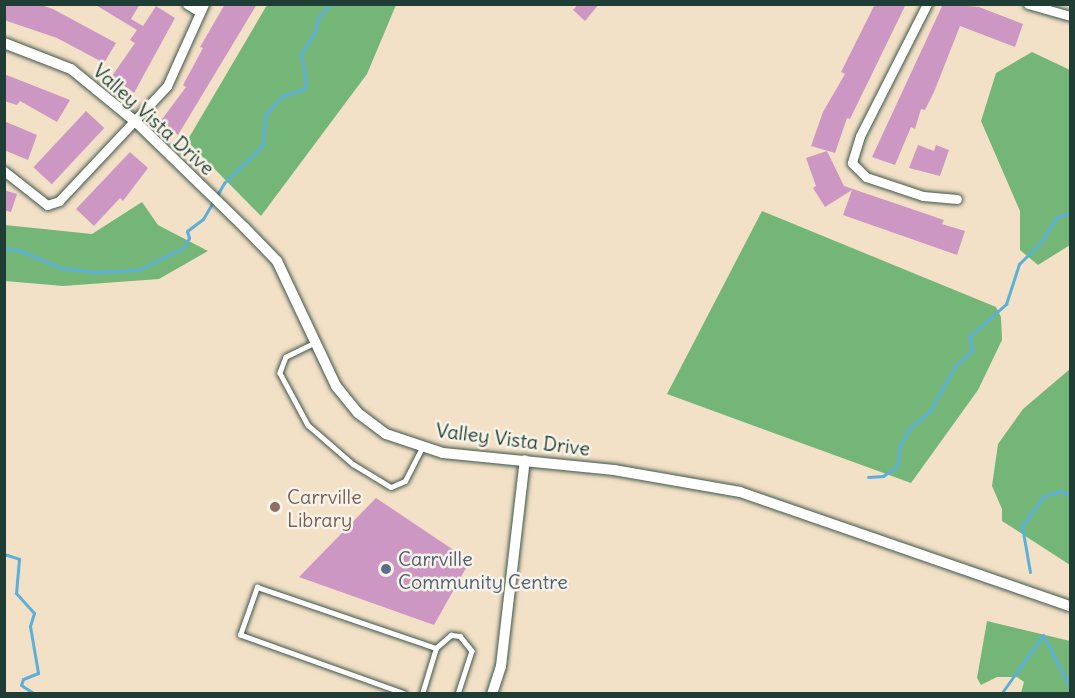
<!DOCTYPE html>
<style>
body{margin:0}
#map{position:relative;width:1075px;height:698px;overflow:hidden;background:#f3e1c7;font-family:Delius,sans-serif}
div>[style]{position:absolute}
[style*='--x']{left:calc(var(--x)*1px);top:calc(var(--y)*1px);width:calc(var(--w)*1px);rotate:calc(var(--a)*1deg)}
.forest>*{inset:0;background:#74b678}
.stream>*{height:3px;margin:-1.5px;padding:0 1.5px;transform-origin:1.5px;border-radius:1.5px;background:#5bb0d7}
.building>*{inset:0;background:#cc98c3;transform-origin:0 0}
.roads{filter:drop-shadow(0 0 2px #3f564a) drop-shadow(0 0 2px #3f564a)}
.service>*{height:4.5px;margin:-2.25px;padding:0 2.25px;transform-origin:2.25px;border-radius:2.25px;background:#fff}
.minor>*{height:9px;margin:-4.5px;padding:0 4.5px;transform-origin:4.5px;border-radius:4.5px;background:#fff}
.tertiary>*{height:10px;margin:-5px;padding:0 5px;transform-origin:5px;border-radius:5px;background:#fff}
.dots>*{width:16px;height:16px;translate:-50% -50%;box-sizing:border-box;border:3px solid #f7f3e8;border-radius:50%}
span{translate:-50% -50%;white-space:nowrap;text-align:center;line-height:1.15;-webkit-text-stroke:5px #f7f3e8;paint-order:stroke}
.street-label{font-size:20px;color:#1f3d34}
.education-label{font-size:20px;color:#785e54}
.left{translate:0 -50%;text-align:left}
.service-label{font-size:20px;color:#4e5e75}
.frame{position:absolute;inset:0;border:6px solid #1f3d34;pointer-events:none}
</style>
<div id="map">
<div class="forest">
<div style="clip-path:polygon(267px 5px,396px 5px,367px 74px,261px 216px,187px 141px)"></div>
<div style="clip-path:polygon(1032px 52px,1070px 70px,1070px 245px,1038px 265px,1020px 250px,1020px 211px,981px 121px,996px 73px)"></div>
<div style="clip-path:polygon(142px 202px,158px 225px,208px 251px,159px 279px,63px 286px,5px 281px,5px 225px,92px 234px)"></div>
<div style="clip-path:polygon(762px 211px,996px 307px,1001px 317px,1002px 340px,978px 390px,911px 483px,667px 394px)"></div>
<div style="clip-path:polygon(1070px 369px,1070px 565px,1002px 521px,1002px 509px,992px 486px,998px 444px,1023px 409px)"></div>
<div style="clip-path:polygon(987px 621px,1070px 641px,1070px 693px,1021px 693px,1024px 682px,1017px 677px,997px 677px,981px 685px,977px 678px)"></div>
</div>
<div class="stream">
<div style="--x:4;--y:249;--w:12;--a:0"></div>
<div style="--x:16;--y:249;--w:50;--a:22.4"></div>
<div style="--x:62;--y:268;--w:32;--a:7"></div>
<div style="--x:94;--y:272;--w:44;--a:-2.6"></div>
<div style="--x:138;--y:270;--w:50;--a:-26.1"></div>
<div style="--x:183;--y:248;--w:12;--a:-59"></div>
<div style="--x:189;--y:238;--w:7;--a:-106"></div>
<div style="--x:187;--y:231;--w:20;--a:-37"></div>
<div style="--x:203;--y:219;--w:42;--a:-59.7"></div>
<div style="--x:224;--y:183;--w:54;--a:-44.3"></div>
<div style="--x:263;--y:145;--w:30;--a:-86"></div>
<div style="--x:265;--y:115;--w:25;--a:-48"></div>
<div style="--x:282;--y:96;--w:23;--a:-18"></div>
<div style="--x:304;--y:89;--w:5;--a:-68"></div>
<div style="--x:306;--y:84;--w:31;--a:-99"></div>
<div style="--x:301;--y:53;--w:23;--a:-56"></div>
<div style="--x:314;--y:34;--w:19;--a:-74"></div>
<div style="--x:319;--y:16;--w:17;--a:-45"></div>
<div style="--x:868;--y:477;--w:15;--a:-4"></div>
<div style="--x:883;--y:476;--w:17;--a:-36"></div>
<div style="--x:897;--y:466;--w:21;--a:-82"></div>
<div style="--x:900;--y:445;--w:21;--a:-59"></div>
<div style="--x:911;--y:427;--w:23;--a:-40"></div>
<div style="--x:929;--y:412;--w:53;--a:-60.5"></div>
<div style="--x:955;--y:366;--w:24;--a:-42"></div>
<div style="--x:973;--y:350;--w:14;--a:-107"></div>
<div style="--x:969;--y:337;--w:50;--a:-41.7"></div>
<div style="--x:1006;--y:304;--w:42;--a:-72"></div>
<div style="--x:1019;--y:264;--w:30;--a:-45"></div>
<div style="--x:1040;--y:243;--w:30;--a:-57"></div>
<div style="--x:1056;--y:218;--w:15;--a:-23"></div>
<div style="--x:4;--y:554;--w:16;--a:18"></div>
<div style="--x:19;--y:559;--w:34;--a:95"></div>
<div style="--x:16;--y:593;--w:27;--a:48"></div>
<div style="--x:34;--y:613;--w:14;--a:107"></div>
<div style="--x:30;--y:626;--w:48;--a:80.3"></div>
<div style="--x:38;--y:673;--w:16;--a:158"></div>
<div style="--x:23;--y:679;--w:6;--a:108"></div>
<div style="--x:21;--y:685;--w:17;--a:33"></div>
<div style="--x:1030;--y:572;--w:47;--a:-99.9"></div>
<div style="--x:1022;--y:526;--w:37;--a:-54"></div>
<div style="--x:1044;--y:496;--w:18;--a:-16"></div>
<div style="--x:1061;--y:491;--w:10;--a:24"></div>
<div style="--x:1043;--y:635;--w:59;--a:62.6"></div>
<div style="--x:1001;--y:694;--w:72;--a:-54.6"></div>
</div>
<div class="building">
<div style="clip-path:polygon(4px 4px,38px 4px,53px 9px,116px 43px,104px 63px,57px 38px,4px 20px)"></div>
<div style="clip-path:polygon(94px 4px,140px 4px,131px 19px,143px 26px,156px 6px,175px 18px,134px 93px,112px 76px,135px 43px,130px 40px,137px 30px)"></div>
<div style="clip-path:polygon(225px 4px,257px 4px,178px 135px,160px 122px,186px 87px,183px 85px,203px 48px,200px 47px)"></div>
<div style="clip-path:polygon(578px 4px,599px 4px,585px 21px,573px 10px)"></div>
<div style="clip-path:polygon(875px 4px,906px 4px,850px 119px,847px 118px,835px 153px,811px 146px,823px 112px,845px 74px,841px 72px)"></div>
<div style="clip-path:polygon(943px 4px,979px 7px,1023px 24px,1015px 47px,960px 26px,934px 92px,925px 110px,921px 109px,915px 129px,911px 127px,895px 165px,872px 157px)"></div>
<div style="clip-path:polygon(4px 74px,70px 100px,57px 122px,20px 101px,17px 105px,4px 101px)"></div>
<div style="left:86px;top:111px;width:25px;height:77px;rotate:43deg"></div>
<div style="clip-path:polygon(4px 121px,37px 135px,28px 160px,4px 150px)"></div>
<div style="clip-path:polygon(918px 145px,934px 151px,936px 145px,949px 150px,940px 176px,909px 168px)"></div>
<div style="clip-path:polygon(827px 151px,844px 186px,944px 220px,942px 224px,965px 231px,957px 255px,843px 215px,852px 190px,825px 207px,813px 188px,816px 186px,806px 158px)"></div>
<div style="clip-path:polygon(130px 152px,148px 168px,123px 201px,120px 198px,94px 226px,76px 209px)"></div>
<div style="clip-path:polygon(4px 190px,17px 194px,11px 212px,4px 210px)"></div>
<div style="clip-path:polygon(376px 498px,470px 561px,434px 625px,299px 577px)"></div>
</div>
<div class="roads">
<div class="service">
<div style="--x:315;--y:343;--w:32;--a:154"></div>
<div style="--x:286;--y:357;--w:17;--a:111"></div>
<div style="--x:280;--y:373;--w:59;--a:61.7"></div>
<div style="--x:308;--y:425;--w:60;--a:40.9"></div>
<div style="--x:353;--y:464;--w:44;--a:31.2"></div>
<div style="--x:391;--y:487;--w:15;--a:-23"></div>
<div style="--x:405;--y:481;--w:39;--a:-63"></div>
<div style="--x:405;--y:694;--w:175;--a:-160.3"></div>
<div style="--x:240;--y:635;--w:51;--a:-70.5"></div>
<div style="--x:257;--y:587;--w:189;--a:18.8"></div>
<div style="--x:436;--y:648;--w:20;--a:-41"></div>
<div style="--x:451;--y:635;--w:9;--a:6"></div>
<div style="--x:460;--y:636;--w:19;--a:51"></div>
<div style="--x:472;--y:651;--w:45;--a:108"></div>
<div style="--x:422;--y:694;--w:48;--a:-73.1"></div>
</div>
<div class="minor">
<div style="--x:187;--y:4;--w:15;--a:32"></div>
<div style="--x:927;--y:4;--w:148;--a:116.9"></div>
<div style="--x:860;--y:136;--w:28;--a:107"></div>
<div style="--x:852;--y:163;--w:20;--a:45"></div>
<div style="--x:866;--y:177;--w:60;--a:18.4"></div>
<div style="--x:923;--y:196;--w:34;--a:5"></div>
<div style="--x:1028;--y:4;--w:44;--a:15.9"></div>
<div style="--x:4;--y:171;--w:55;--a:38.3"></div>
<div style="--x:47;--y:205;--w:13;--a:-18"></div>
<div style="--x:59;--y:201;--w:158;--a:-46.8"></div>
<div style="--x:167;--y:86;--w:90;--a:-65.7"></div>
</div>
<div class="tertiary">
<div style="--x:4;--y:43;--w:72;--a:21.2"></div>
<div style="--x:71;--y:69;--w:84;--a:39.2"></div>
<div style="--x:136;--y:122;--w:151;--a:44.2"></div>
<div style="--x:244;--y:227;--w:47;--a:45.9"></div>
<div style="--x:277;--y:261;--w:138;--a:64.7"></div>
<div style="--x:336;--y:386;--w:35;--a:51"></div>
<div style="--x:358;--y:413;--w:35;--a:37"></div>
<div style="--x:386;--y:434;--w:60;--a:18.4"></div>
<div style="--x:443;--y:453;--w:172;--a:5.7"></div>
<div style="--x:614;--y:470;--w:128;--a:9.9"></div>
<div style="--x:740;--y:492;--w:349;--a:19.1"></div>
<div style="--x:492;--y:694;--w:29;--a:-72"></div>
<div style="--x:501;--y:666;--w:207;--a:-83.4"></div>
</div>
</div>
<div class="dots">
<div style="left:275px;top:507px;background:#8d6e63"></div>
<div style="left:386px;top:569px;background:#5c6f8a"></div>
</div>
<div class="street-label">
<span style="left:154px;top:119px;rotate:42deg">Valley Vista Drive</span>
<span style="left:513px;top:439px;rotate:7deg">Valley Vista Drive</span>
</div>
<div class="education-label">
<span class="left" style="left:287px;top:508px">Carrville<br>Library</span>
</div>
<div class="service-label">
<span class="left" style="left:398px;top:570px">Carrville<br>Community Centre</span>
</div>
<div class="frame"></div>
</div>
